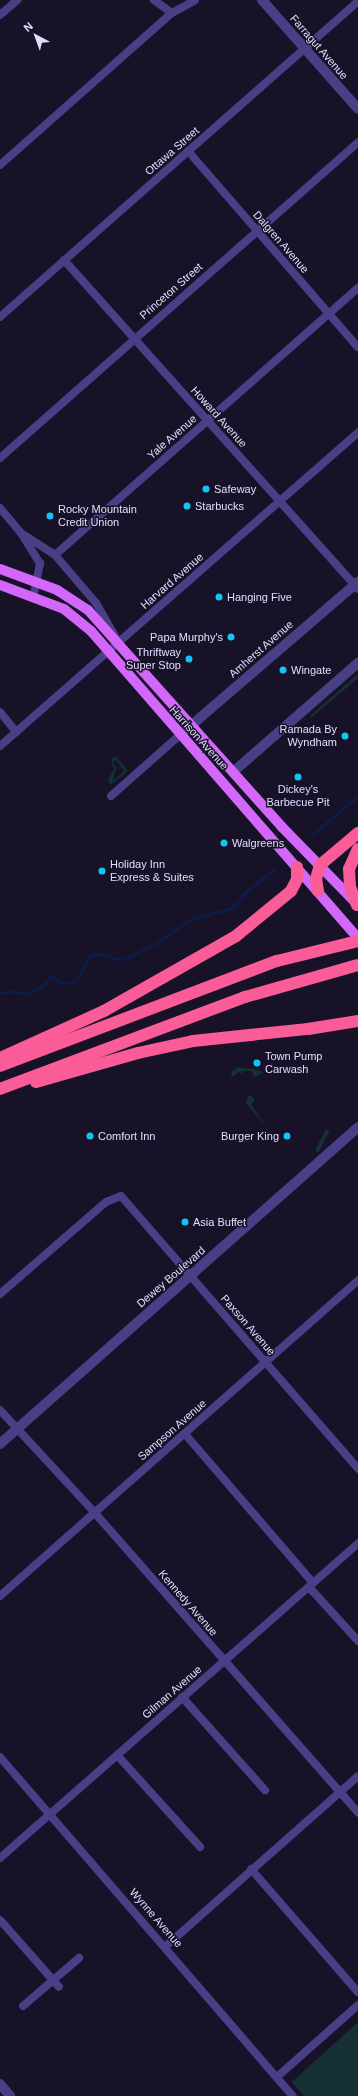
<!DOCTYPE html>
<style>
body{margin:0}
#map{position:relative;width:358px;height:2096px;overflow:hidden;background:#181229;font-family:Arial,sans-serif}
div>[style]{position:absolute}
[style*='--x']{left:calc(var(--x)*1px);top:calc(var(--y)*1px);width:calc(var(--w)*1px);rotate:calc(var(--a)*1deg)}
.green>*{inset:0;background:#153133;transform-origin:0 0}
.stream>*{height:2.5px;margin:-1.25px;padding:0 1.25px;transform-origin:1.25px;border-radius:1.25px;background:#0d1c47}
.minor>*{height:8px;margin:-4px;padding:0 4px;transform-origin:4px;border-radius:4px;background:#493f86}
.tertiary>*{height:10px;margin:-5px;padding:0 5px;transform-origin:5px;border-radius:5px;background:#493f86}
.primary>*{height:10px;margin:-5px;padding:0 5px;transform-origin:5px;border-radius:5px;background:#d267f9}
.motorway>*{height:12px;margin:-6px;padding:0 6px;transform-origin:6px;border-radius:6px;background:#f95c96}
.dots>*{width:11px;height:11px;translate:-50% -50%;box-sizing:border-box;border:2px solid #181229;border-radius:50%}
span{translate:-50% -50%;white-space:nowrap;text-align:center;line-height:1.15;-webkit-text-stroke:3px #181229;paint-order:stroke}
.street-label{font-size:11px;color:#e3dbfe}
.poi-label{font-size:11px;color:#e3dbfe}
.left{translate:0 -50%;text-align:left}
.right{translate:-100% -50%;text-align:right}
.north{position:absolute;left:16px;top:16px;width:40px;height:40px;-webkit-text-stroke:3px #181229;paint-order:stroke;rotate:319deg;font-size:11px;font-weight:700;line-height:16px;text-align:center;color:#e3dbfe}
.north::after{content:'';display:block;margin:auto;width:14px;height:18px;background:#e3dbfe;clip-path:polygon(50% 0,100% 100%,50% 72%,0 100%)}
</style>
<div id="map">
<div class="green">
<div style="clip-path:polygon(358px 674px,358px 678px,311px 718px,311px 715px)"></div>
<div style="clip-path:polygon(evenodd,115px 756px,128px 771px,110px 785px,108px 780px,114px 769px,111px 760px,115px 756px,116px 760px,124px 771px,113px 781px,116px 768px,113px 762px,116px 760px)"></div>
<div style="clip-path:polygon(238px 1067px,253px 1069px,264px 1072px,254px 1077px,252px 1071px,242px 1071px,242px 1074px,239px 1072px,231px 1078px,232px 1071px)"></div>
<div style="clip-path:polygon(248px 1096px,251px 1095px,255px 1100px,251px 1105px,268px 1129px,246px 1103px)"></div>
<div style="left:326px;top:1129px;width:4px;height:24px;rotate:27deg"></div>
<div style="clip-path:polygon(358px 2022px,358px 2096px,304px 2096px,292px 2082px)"></div>
</div>
<div class="stream">
<div style="--x:312;--y:835;--w:60;--a:-40.3"></div>
<div style="--x:0;--y:993;--w:12;--a:-9"></div>
<div style="--x:12;--y:991;--w:17;--a:10"></div>
<div style="--x:29;--y:994;--w:19;--a:-32"></div>
<div style="--x:45;--y:984;--w:9;--a:-58"></div>
<div style="--x:50;--y:976;--w:13;--a:32"></div>
<div style="--x:61;--y:983;--w:14;--a:0"></div>
<div style="--x:75;--y:983;--w:32;--a:-62"></div>
<div style="--x:90;--y:955;--w:10;--a:-6"></div>
<div style="--x:100;--y:954;--w:22;--a:16"></div>
<div style="--x:121;--y:960;--w:41;--a:-25.9"></div>
<div style="--x:158;--y:942;--w:40;--a:-34.9"></div>
<div style="--x:191;--y:919;--w:42;--a:-15"></div>
<div style="--x:232;--y:908;--w:23;--a:-49"></div>
<div style="--x:247;--y:891;--w:35;--a:-39"></div>
</div>
<div class="minor">
<div style="--x:154;--y:0;--w:22;--a:36"></div>
<div style="--x:0;--y:15;--w:23;--a:-41"></div>
<div style="--x:188;--y:151;--w:259;--a:49.1"></div>
<div style="--x:0;--y:165;--w:230;--a:-41.5"></div>
<div style="--x:172;--y:13;--w:26;--a:-29"></div>
<div style="--x:64;--y:260;--w:441;--a:48.2"></div>
<div style="--x:0;--y:317;--w:478;--a:-41.4"></div>
<div style="--x:0;--y:458;--w:478;--a:-41.4"></div>
<div style="--x:0;--y:508;--w:33;--a:50"></div>
<div style="--x:21;--y:533;--w:36;--a:58"></div>
<div style="--x:40;--y:563;--w:36;--a:101"></div>
<div style="--x:21;--y:533;--w:40;--a:32.9"></div>
<div style="--x:55;--y:555;--w:63;--a:49.5"></div>
<div style="--x:96;--y:603;--w:39;--a:60"></div>
<div style="--x:55;--y:555;--w:404;--a:-41.4"></div>
<div style="--x:0;--y:712;--w:26;--a:51"></div>
<div style="--x:0;--y:746;--w:476;--a:-41.2"></div>
<div style="--x:111;--y:796;--w:92;--a:-41.5"></div>
<div style="--x:0;--y:1294;--w:140;--a:-41"></div>
<div style="--x:106;--y:1202;--w:16;--a:-22"></div>
<div style="--x:121;--y:1196;--w:362;--a:49"></div>
<div style="--x:0;--y:1410;--w:139;--a:47.3"></div>
<div style="--x:94;--y:1512;--w:400;--a:48.7"></div>
<div style="--x:185;--y:1434;--w:196;--a:49.3"></div>
<div style="--x:309;--y:1587;--w:73;--a:47.8"></div>
<div style="--x:0;--y:1596;--w:478;--a:-41.4"></div>
<div style="--x:182;--y:1697;--w:125;--a:48.3"></div>
<div style="--x:117;--y:1755;--w:124;--a:47.9"></div>
<div style="--x:0;--y:1757;--w:448;--a:49.2"></div>
<div style="--x:0;--y:1858;--w:477;--a:-41.3"></div>
<div style="--x:251;--y:1869;--w:163;--a:49"></div>
<div style="--x:0;--y:1920;--w:89;--a:48.6"></div>
<div style="--x:166;--y:1946;--w:256;--a:-41.5"></div>
<div style="--x:23;--y:2006;--w:74;--a:-40.6"></div>
<div style="--x:277;--y:2077;--w:108;--a:-41.6"></div>
</div>
<div class="tertiary">
<div style="--x:262;--y:0;--w:145;--a:48.6"></div>
<div style="--x:180;--y:735;--w:235;--a:-40.7"></div>
<div style="--x:233;--y:772;--w:166;--a:-41.1"></div>
<div style="--x:0;--y:1444;--w:478;--a:-41.5"></div>
<div style="--x:0;--y:2084;--w:16;--a:50"></div>
</div>
<div class="primary">
<div style="--x:0;--y:569;--w:61;--a:20.2"></div>
<div style="--x:57;--y:590;--w:37;--a:33"></div>
<div style="--x:88;--y:610;--w:291;--a:48.2"></div>
<div style="--x:282;--y:827;--w:103;--a:45.8"></div>
<div style="--x:0;--y:585;--w:68;--a:20.6"></div>
<div style="--x:64;--y:609;--w:35;--a:39"></div>
<div style="--x:91;--y:631;--w:407;--a:49"></div>
</div>
<div class="motorway">
<div style="--x:318;--y:891;--w:12;--a:-99"></div>
<div style="--x:316;--y:879;--w:15;--a:-74"></div>
<div style="--x:320;--y:865;--w:50;--a:-40.1"></div>
<div style="--x:357;--y:905;--w:19;--a:-111"></div>
<div style="--x:350;--y:887;--w:18;--a:-93"></div>
<div style="--x:349;--y:869;--w:22;--a:-66"></div>
<div style="--x:0;--y:1058;--w:114;--a:-24.3"></div>
<div style="--x:104;--y:1011;--w:152;--a:-29.6"></div>
<div style="--x:236;--y:936;--w:71;--a:-39.3"></div>
<div style="--x:291;--y:891;--w:13;--a:-63"></div>
<div style="--x:297;--y:879;--w:12;--a:-90"></div>
<div style="--x:0;--y:1066;--w:296;--a:-20.8"></div>
<div style="--x:277;--y:961;--w:83;--a:-13.9"></div>
<div style="--x:36;--y:1082;--w:106;--a:-15.9"></div>
<div style="--x:138;--y:1053;--w:56;--a:-12.3"></div>
<div style="--x:193;--y:1041;--w:116;--a:-6"></div>
<div style="--x:308;--y:1029;--w:51;--a:-9.1"></div>
<div style="--x:0;--y:1089;--w:262;--a:-20.6"></div>
<div style="--x:245;--y:997;--w:117;--a:-15.8"></div>
</div>
<div class="dots">
<div style="left:206px;top:489px;background:#10c6f6"></div>
<div style="left:187px;top:506px;background:#10c6f6"></div>
<div style="left:50px;top:516px;background:#10c6f6"></div>
<div style="left:219px;top:597px;background:#10c6f6"></div>
<div style="left:231px;top:637px;background:#10c6f6"></div>
<div style="left:189px;top:659px;background:#10c6f6"></div>
<div style="left:283px;top:670px;background:#10c6f6"></div>
<div style="left:345px;top:736px;background:#10c6f6"></div>
<div style="left:298px;top:777px;background:#10c6f6"></div>
<div style="left:224px;top:843px;background:#10c6f6"></div>
<div style="left:102px;top:871px;background:#10c6f6"></div>
<div style="left:257px;top:1063px;background:#10c6f6"></div>
<div style="left:90px;top:1136px;background:#10c6f6"></div>
<div style="left:287px;top:1136px;background:#10c6f6"></div>
<div style="left:185px;top:1222px;background:#10c6f6"></div>
</div>
<div class="street-label">
<span style="left:319px;top:47px;rotate:49deg">Farragut Avenue</span>
<span style="left:172px;top:151px;rotate:-41deg">Ottawa Street</span>
<span style="left:281px;top:242px;rotate:49deg">Dalgren Avenue</span>
<span style="left:171px;top:291px;rotate:-41deg">Princeton Street</span>
<span style="left:219px;top:417px;rotate:48deg">Howard Avenue</span>
<span style="left:172px;top:437px;rotate:-41deg">Yale Avenue</span>
<span style="left:172px;top:581px;rotate:-41deg">Harvard Avenue</span>
<span style="left:261px;top:649px;rotate:-41deg">Amherst Avenue</span>
<span style="left:199px;top:738px;rotate:48deg">Harrison Avenue</span>
<span style="left:171px;top:1277px;rotate:-41deg">Dewey Boulevard</span>
<span style="left:248px;top:1325px;rotate:49deg">Paxson Avenue</span>
<span style="left:172px;top:1430px;rotate:-41deg">Sampson Avenue</span>
<span style="left:188px;top:1603px;rotate:49deg">Kennedy Avenue</span>
<span style="left:172px;top:1692px;rotate:-41deg">Gilman Avenue</span>
<span style="left:156px;top:1918px;rotate:49deg">Wynne Avenue</span>
</div>
<div class="poi-label">
<span class="left" style="left:214px;top:489px">Safeway</span>
<span class="left" style="left:195px;top:506px">Starbucks</span>
<span class="left" style="left:58px;top:516px">Rocky Mountain<br>Credit Union</span>
<span class="left" style="left:227px;top:597px">Hanging Five</span>
<span class="right" style="left:223px;top:637px">Papa Murphy's</span>
<span class="right" style="left:181px;top:659px">Thriftway<br>Super Stop</span>
<span class="left" style="left:291px;top:670px">Wingate</span>
<span class="right" style="left:337px;top:736px">Ramada By<br>Wyndham</span>
<span style="left:298px;top:796px">Dickey's<br>Barbecue Pit</span>
<span class="left" style="left:232px;top:843px">Walgreens</span>
<span class="left" style="left:110px;top:871px">Holiday Inn<br>Express &amp; Suites</span>
<span class="left" style="left:265px;top:1063px">Town Pump<br>Carwash</span>
<span class="left" style="left:98px;top:1136px">Comfort Inn</span>
<span class="right" style="left:279px;top:1136px">Burger King</span>
<span class="left" style="left:193px;top:1222px">Asia Buffet</span>
</div>
<div class="north">N</div>
</div>
